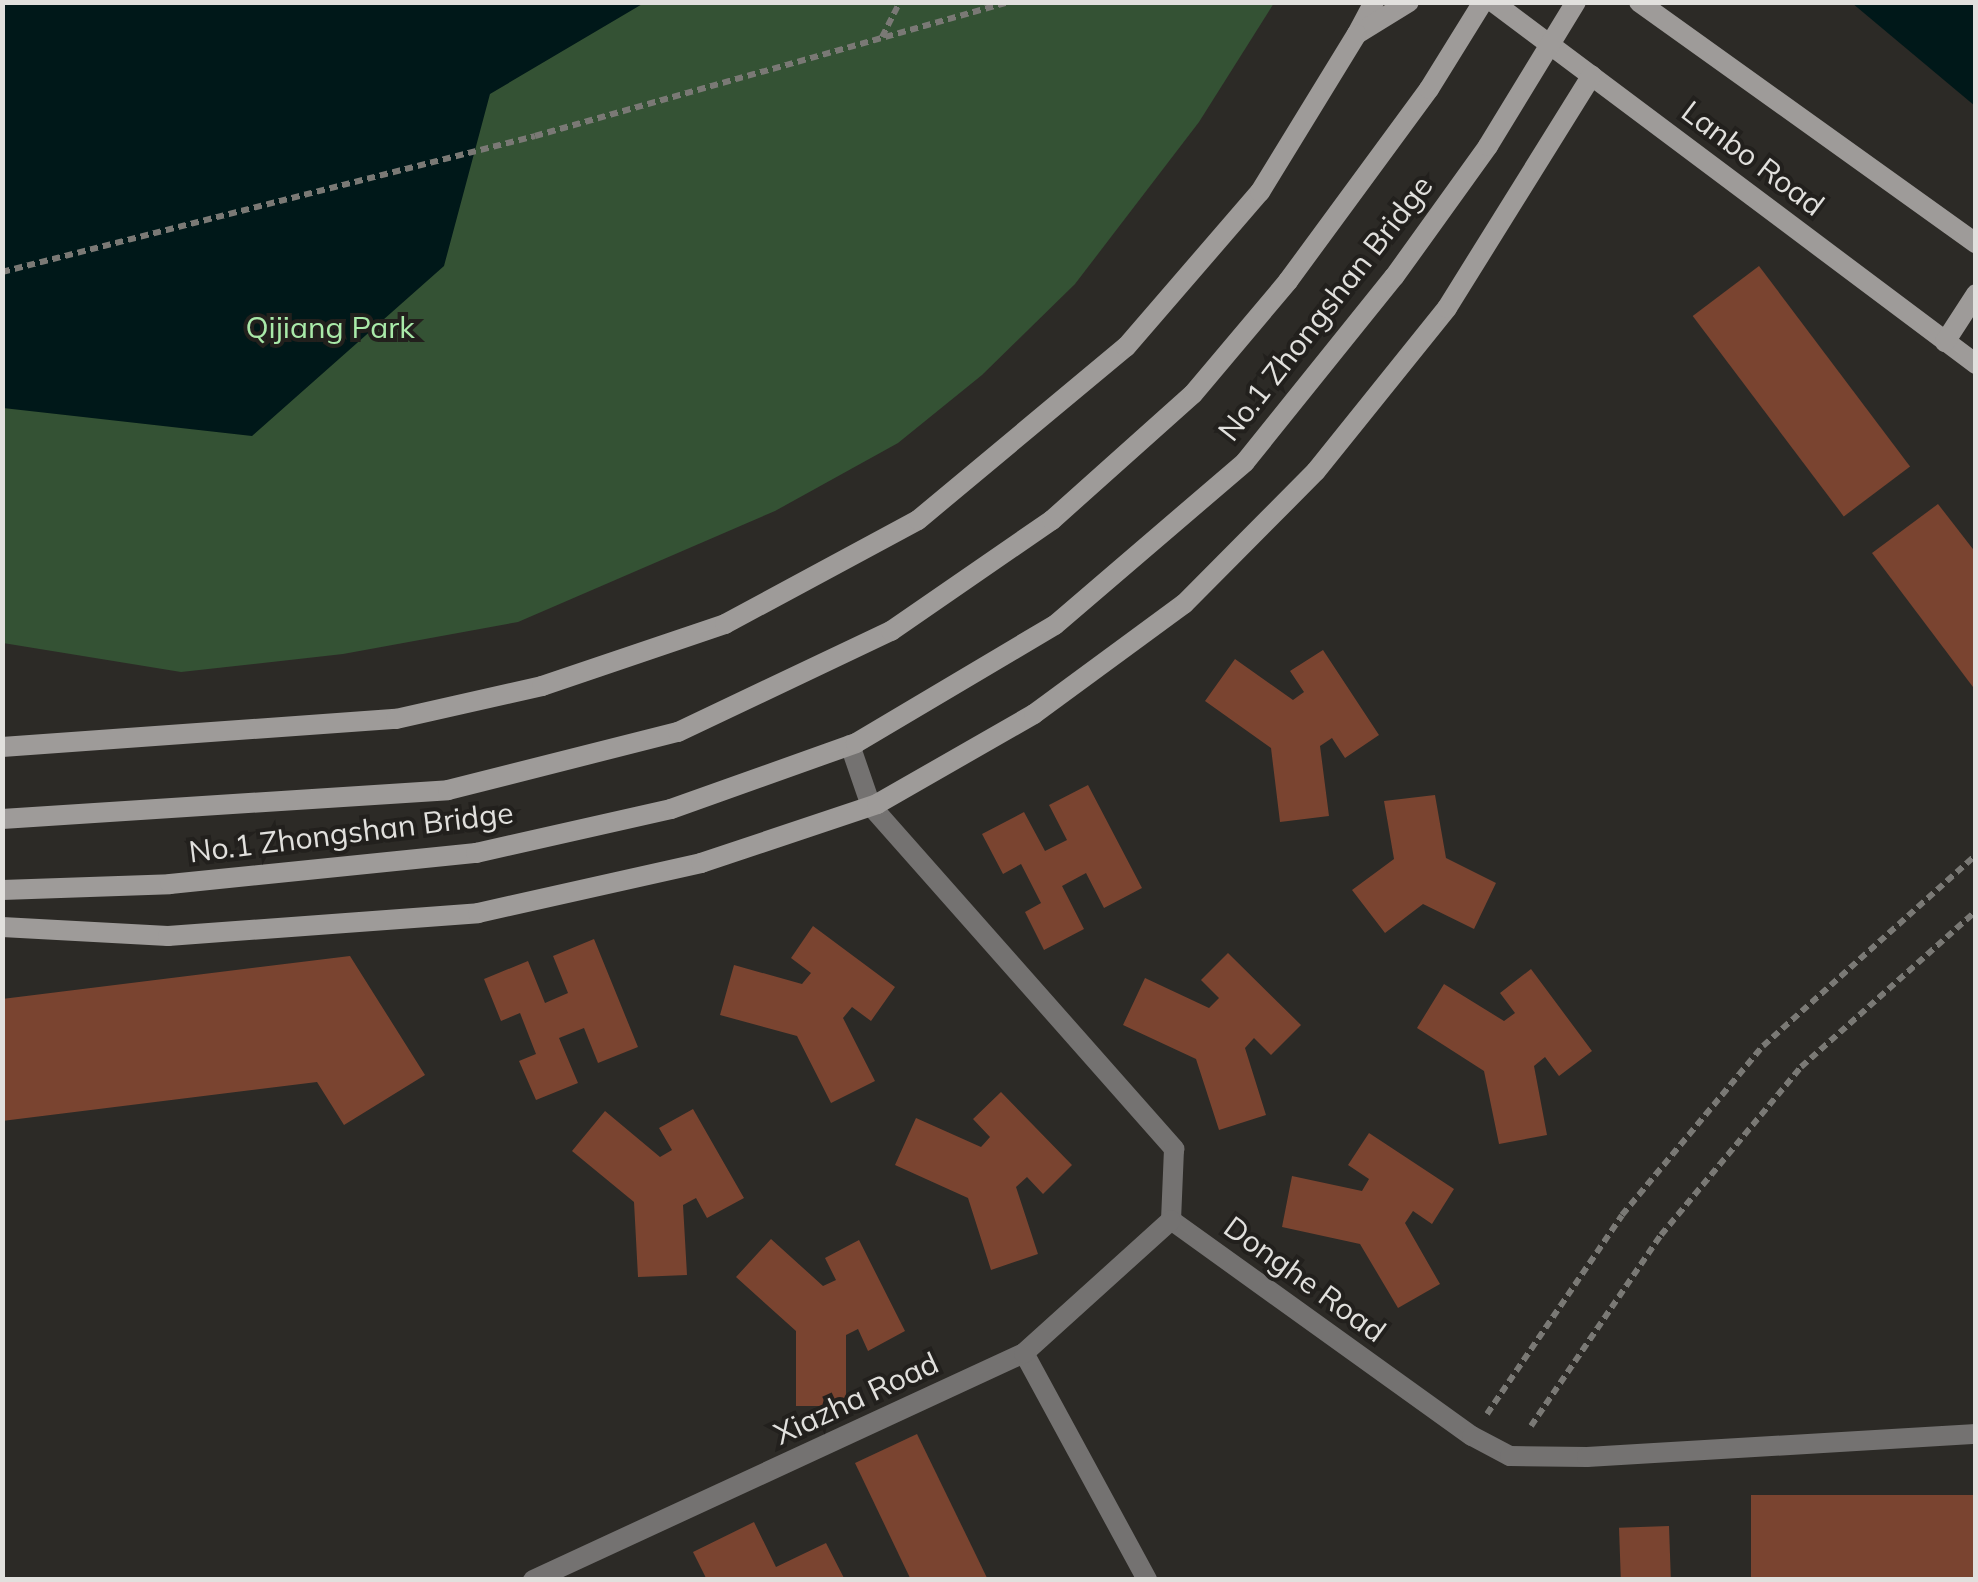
<!DOCTYPE html>
<style>
body{margin:0}
#map{position:relative;width:1978px;height:1582px;overflow:hidden;background:#2c2a26;font-family:Mulish,sans-serif}
div>[style]{position:absolute}
[style*='--x']{left:calc(var(--x)*1px);top:calc(var(--y)*1px);width:calc(var(--w)*1px);rotate:calc(var(--a)*1deg)}
.green>*{inset:0;background:#345234}
.water>*{inset:0;background:#001819}
.building>*{inset:0;background:#7a4430;transform-origin:0 0}
.path>*{height:6px;margin-top:-3px;transform-origin:0;background:repeating-linear-gradient(90deg,#7a7975 0 8px,transparent 0 13px)}
.street>*{height:20px;margin:-10px;padding:0 10px;transform-origin:10px;border-radius:10px;background:#747271}
.secondary>*{height:20px;margin:-10px;padding:0 10px;transform-origin:10px;border-radius:10px;background:#9e9b99}
.secondary-bridge>*{height:20px;margin:-10px;padding:0 10px;transform-origin:10px;border-radius:10px;background:#9e9b99}
span{translate:-50% -50%;white-space:nowrap;text-align:center;line-height:1.15;-webkit-text-stroke:8px #22201d;paint-order:stroke}
.street-label{font-size:30px;color:#e1e0dd}
.park-label{font-size:30px;color:#a9eaa9}
.frame{position:absolute;inset:0;border:5px solid #e1e0dd;pointer-events:none}
</style>
<div id="map">
<div class="green">
<div style="clip-path:polygon(3px 3px,1274px 3px,1199px 122px,1075px 284px,982px 375px,898px 443px,775px 511px,518px 622px,343px 654px,181px 672px,3px 643px)"></div>
</div>
<div class="water">
<div style="clip-path:polygon(2px 3px,3px 2px,644px 3px,490px 94px,444px 266px,252px 436px,3px 408px)"></div>
<div style="clip-path:polygon(1852px 3px,1975px 3px,1975px 106px)"></div>
</div>
<div class="building">
<div style="left:1759px;top:266px;width:251px;height:83px;rotate:53deg"></div>
<div style="clip-path:polygon(1938px 504px,1976px 553px,1976px 691px,1872px 553px)"></div>
<div style="clip-path:polygon(1323px 650px,1379px 735px,1345px 758px,1332px 738px,1320px 746px,1329px 816px,1280px 822px,1271px 748px,1205px 701px,1235px 659px,1293px 700px,1304px 692px,1290px 671px)"></div>
<div style="clip-path:polygon(1088px 785px,1142px 888px,1104px 908px,1086px 873px,1062px 886px,1084px 929px,1044px 950px,1025px 912px,1041px 903px,1021px 864px,1003px 874px,982px 834px,1024px 812px,1045px 851px,1067px 840px,1049px 805px)"></div>
<div style="clip-path:polygon(1435px 795px,1446px 858px,1496px 883px,1474px 929px,1423px 904px,1385px 933px,1352px 890px,1394px 859px,1384px 801px)"></div>
<div style="clip-path:polygon(813px 926px,895px 987px,871px 1021px,852px 1007px,843px 1018px,875px 1081px,831px 1103px,797px 1036px,720px 1015px,734px 965px,802px 984px,811px 973px,791px 958px)"></div>
<div style="clip-path:polygon(594px 939px,638px 1047px,598px 1063px,584px 1028px,559px 1038px,578px 1083px,536px 1100px,519px 1061px,536px 1054px,520px 1013px,501px 1021px,484px 979px,528px 961px,545px 1003px,568px 993px,553px 956px)"></div>
<div style="clip-path:polygon(1228px 953px,1301px 1025px,1271px 1055px,1254px 1038px,1245px 1048px,1266px 1115px,1219px 1130px,1196px 1059px,1123px 1025px,1145px 978px,1209px 1008px,1219px 998px,1201px 980px)"></div>
<div style="clip-path:polygon(350px 956px,425px 1075px,344px 1125px,317px 1082px,2px 1121px,2px 999px)"></div>
<div style="clip-path:polygon(1531px 969px,1592px 1051px,1559px 1076px,1545px 1057px,1534px 1066px,1547px 1135px,1499px 1144px,1484px 1071px,1417px 1028px,1444px 984px,1504px 1021px,1515px 1013px,1500px 993px)"></div>
<div style="clip-path:polygon(1001px 1092px,1072px 1165px,1043px 1194px,1027px 1177px,1016px 1187px,1038px 1254px,991px 1270px,968px 1198px,895px 1165px,916px 1118px,981px 1147px,990px 1137px,973px 1119px)"></div>
<div style="clip-path:polygon(693px 1109px,744px 1198px,707px 1218px,696px 1198px,683px 1205px,687px 1275px,638px 1277px,634px 1202px,572px 1151px,605px 1111px,660px 1157px,672px 1150px,659px 1128px)"></div>
<div style="clip-path:polygon(1369px 1133px,1454px 1189px,1432px 1224px,1413px 1211px,1405px 1223px,1440px 1284px,1398px 1308px,1360px 1244px,1282px 1227px,1292px 1176px,1362px 1191px,1369px 1179px,1348px 1165px)"></div>
<div style="clip-path:polygon(771px 1239px,823px 1286px,836px 1280px,825px 1258px,859px 1240px,905px 1331px,868px 1351px,858px 1329px,846px 1335px,846px 1406px,796px 1406px,796px 1331px,736px 1277px)"></div>
<div style="clip-path:polygon(917px 1434px,974px 1551px,988px 1580px,911px 1580px,855px 1463px)"></div>
<div style="left:1976px;top:1495px;width:85px;height:225px;rotate:90deg"></div>
<div style="clip-path:polygon(754px 1522px,776px 1567px,826px 1543px,845px 1580px,707px 1580px,693px 1552px)"></div>
<div style="left:1669px;top:1526px;width:54px;height:50px;rotate:88deg"></div>
</div>
<div class="path">
<div style="--x:882;--y:37;--w:39;--a:-63"></div>
<div style="--x:2;--y:272;--w:550;--a:-14.31"></div>
<div style="--x:535;--y:136;--w:493;--a:-15.8"></div>
<div style="--x:1487;--y:1414;--w:240;--a:-55.8"></div>
<div style="--x:1622;--y:1215;--w:220;--a:-50.2"></div>
<div style="--x:1763;--y:1046;--w:286;--a:-41.9"></div>
<div style="--x:1531;--y:1426;--w:231;--a:-55.8"></div>
<div style="--x:1661;--y:1235;--w:219;--a:-50.2"></div>
<div style="--x:1801;--y:1067;--w:234;--a:-41.7"></div>
</div>
<div class="street">
<div style="--x:850;--y:745;--w:65;--a:71"></div>
<div style="--x:871;--y:806;--w:458;--a:48.5"></div>
<div style="--x:1174;--y:1149;--w:71;--a:92.4"></div>
<div style="--x:1171;--y:1220;--w:370;--a:35.7"></div>
<div style="--x:1472;--y:1436;--w:43;--a:27.8"></div>
<div style="--x:1510;--y:1456;--w:77;--a:0.7"></div>
<div style="--x:1587;--y:1457;--w:390;--a:-3.4"></div>
<div style="--x:1024;--y:1353;--w:258;--a:61.5"></div>
<div style="--x:533;--y:1580;--w:541;--a:-24.81"></div>
<div style="--x:1024;--y:1353;--w:198;--a:-42.1"></div>
</div>
<div class="secondary">
<div style="--x:1374;--y:2;--w:36;--a:118"></div>
<div style="--x:1357;--y:34;--w:61;--a:-31.6"></div>
<div style="--x:1493;--y:2;--w:604;--a:36.85"></div>
<div style="--x:1639;--y:2;--w:414;--a:35.6"></div>
<div style="--x:1945;--y:342;--w:57;--a:-57.1"></div>
<div style="--x:2;--y:747;--w:395;--a:-4.1"></div>
<div style="--x:396;--y:719;--w:150;--a:-12.7"></div>
<div style="--x:542;--y:686;--w:193;--a:-18.7"></div>
<div style="--x:725;--y:624;--w:219;--a:-28.3"></div>
<div style="--x:918;--y:520;--w:271;--a:-39.8"></div>
<div style="--x:1126;--y:347;--w:205;--a:-49.2"></div>
<div style="--x:1260;--y:192;--w:185;--a:-58.5"></div>
<div style="--x:2;--y:819;--w:447;--a:-3.7"></div>
<div style="--x:448;--y:790;--w:237;--a:-14.2"></div>
<div style="--x:678;--y:732;--w:236;--a:-25.4"></div>
<div style="--x:891;--y:631;--w:196;--a:-34.6"></div>
<div style="--x:1052;--y:520;--w:189;--a:-41.8"></div>
<div style="--x:1193;--y:394;--w:148;--a:-49.9"></div>
<div style="--x:1288;--y:281;--w:238;--a:-53.7"></div>
<div style="--x:1429;--y:89;--w:102;--a:-58.2"></div>
<div style="--x:2;--y:890;--w:168;--a:-2"></div>
<div style="--x:2;--y:927;--w:166;--a:3.1"></div>
<div style="--x:168;--y:936;--w:311;--a:-4.2"></div>
<div style="--x:478;--y:913;--w:229;--a:-12.6"></div>
<div style="--x:701;--y:863;--w:186;--a:-18.5"></div>
<div style="--x:877;--y:804;--w:181;--a:-29.8"></div>
<div style="--x:1034;--y:714;--w:186;--a:-36.3"></div>
<div style="--x:1184;--y:604;--w:187;--a:-45.2"></div>
<div style="--x:1316;--y:471;--w:209;--a:-51.2"></div>
<div style="--x:1447;--y:308;--w:274;--a:-58.1"></div>
</div>
<div class="secondary-bridge">
<div style="--x:170;--y:884;--w:308;--a:-5.8"></div>
<div style="--x:476;--y:853;--w:200;--a:-12.7"></div>
<div style="--x:671;--y:809;--w:196;--a:-19.6"></div>
<div style="--x:856;--y:743;--w:231;--a:-30.7"></div>
<div style="--x:1055;--y:625;--w:250;--a:-40.6"></div>
<div style="--x:1245;--y:462;--w:238;--a:-51.2"></div>
<div style="--x:1394;--y:277;--w:161;--a:-54.3"></div>
<div style="--x:1488;--y:146;--w:169;--a:-58.6"></div>
</div>
<div class="street-label">
<span style="left:1753px;top:158px;rotate:37deg">Lanbo Road</span>
<span style="left:1325px;top:308px;rotate:-52deg">No.1 Zhongshan Bridge</span>
<span style="left:351px;top:832px;rotate:-7deg">No.1 Zhongshan Bridge</span>
<span style="left:1305px;top:1279px;rotate:36deg">Donghe Road</span>
<span style="left:856px;top:1398px;rotate:-25deg">Xiazha Road</span>
</div>
<div class="park-label">
<span style="left:330px;top:327px">Qijiang Park</span>
</div>
<div class="frame"></div>
</div>
